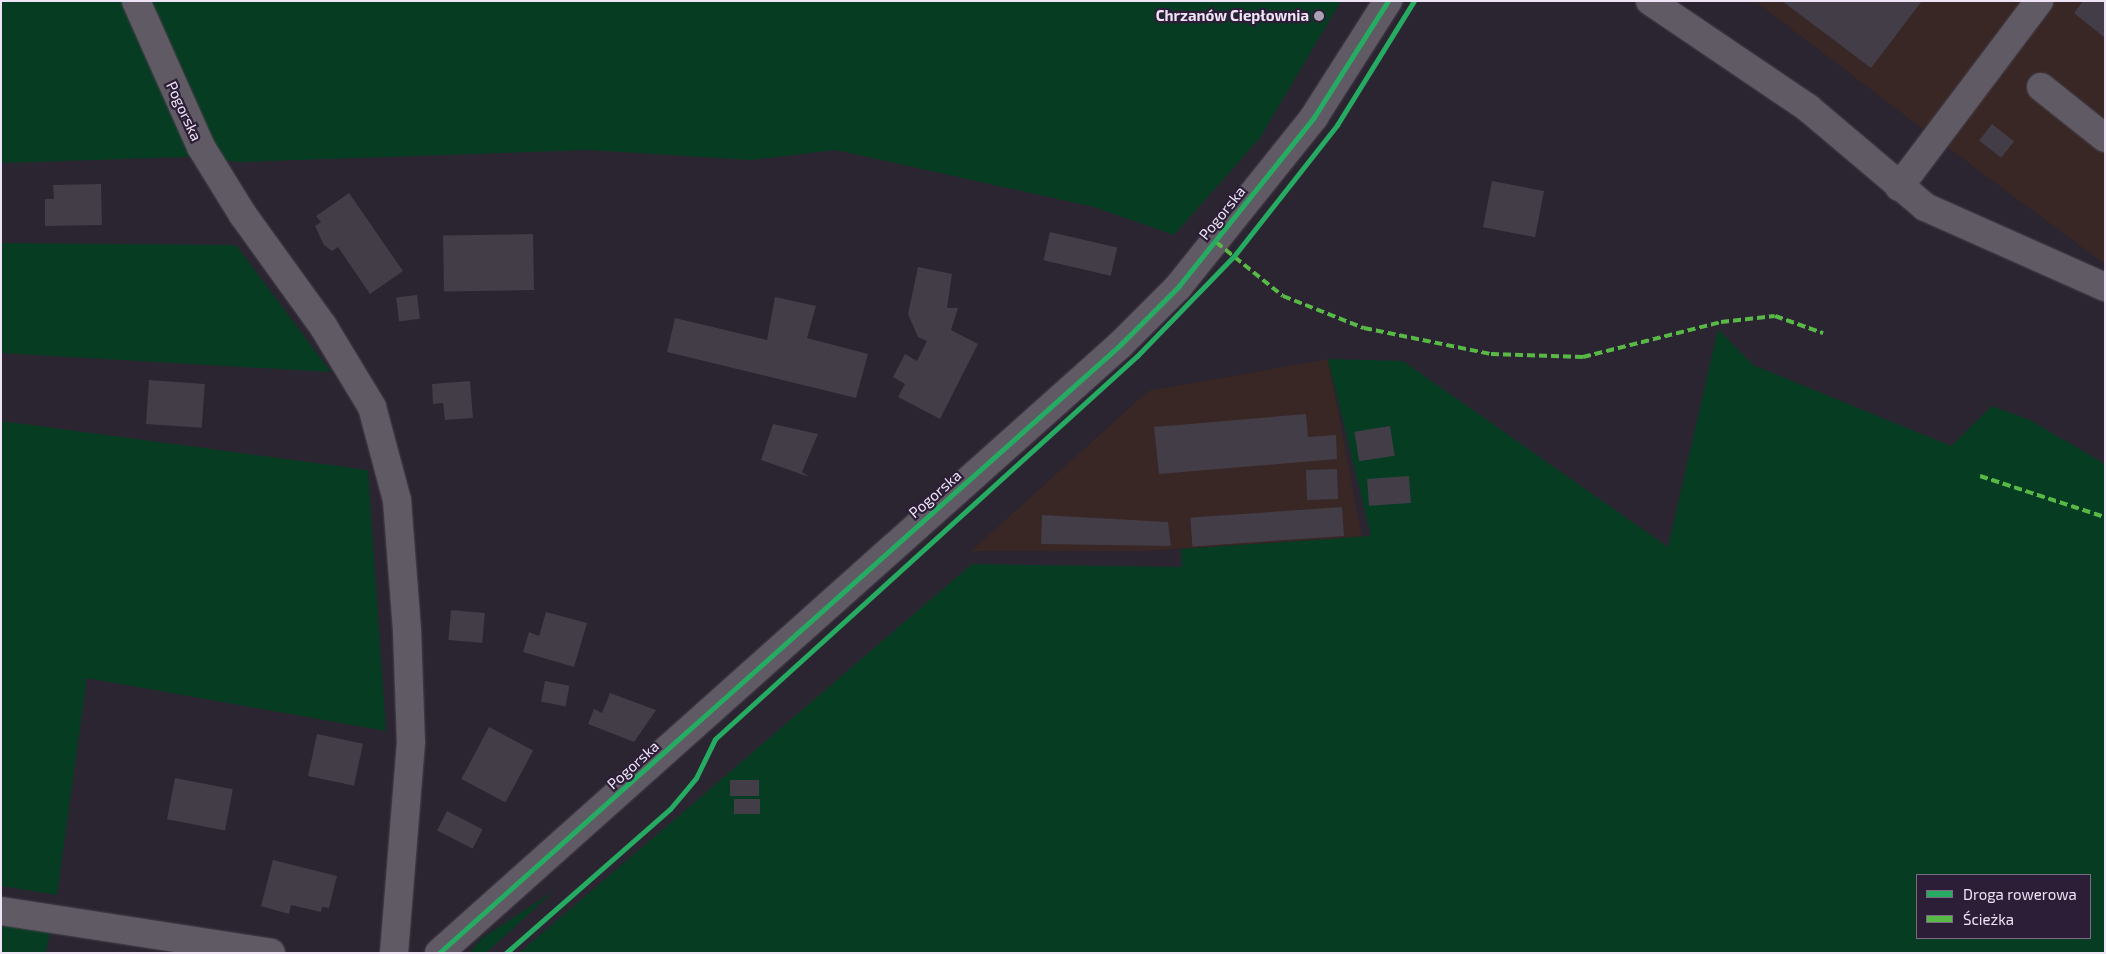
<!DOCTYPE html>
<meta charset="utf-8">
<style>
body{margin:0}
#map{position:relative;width:2106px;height:954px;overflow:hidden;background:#2b2431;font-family:"Exo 2",sans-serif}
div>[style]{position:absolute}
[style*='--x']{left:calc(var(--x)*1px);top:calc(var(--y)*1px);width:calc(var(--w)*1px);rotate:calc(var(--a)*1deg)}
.industrial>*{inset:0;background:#382724}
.green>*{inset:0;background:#063c21}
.building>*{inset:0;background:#433d48;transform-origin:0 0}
.roads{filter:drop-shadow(0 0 1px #48414d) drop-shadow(0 0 1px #48414d)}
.minor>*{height:28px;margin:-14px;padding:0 14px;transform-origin:14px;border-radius:14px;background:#605a65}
.quiet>*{height:4px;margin-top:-2px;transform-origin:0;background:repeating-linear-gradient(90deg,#58b947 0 8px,transparent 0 12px)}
.cycleway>*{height:5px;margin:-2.5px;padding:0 2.5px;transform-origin:2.5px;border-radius:2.5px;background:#26ab63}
.dots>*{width:14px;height:14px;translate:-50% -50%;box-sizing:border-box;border:2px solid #2c1e37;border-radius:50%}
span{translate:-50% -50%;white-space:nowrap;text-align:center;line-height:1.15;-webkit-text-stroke:4.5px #2c1e37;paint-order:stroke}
.poi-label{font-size:15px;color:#eee4f5;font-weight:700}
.right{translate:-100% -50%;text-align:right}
.street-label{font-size:15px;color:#eee4f5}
.frame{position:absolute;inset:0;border:2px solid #eee4f5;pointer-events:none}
.legend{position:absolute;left:1916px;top:874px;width:175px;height:65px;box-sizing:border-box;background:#2c1e37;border:1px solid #7a6d83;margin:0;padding:6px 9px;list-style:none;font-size:15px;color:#eee4f5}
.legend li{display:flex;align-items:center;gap:10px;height:25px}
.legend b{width:25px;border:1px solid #7a6d83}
</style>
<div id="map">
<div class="industrial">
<div style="clip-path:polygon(1755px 1px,2105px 1px,2105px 264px,1933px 137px)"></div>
<div style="clip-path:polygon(1328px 359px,1362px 537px,1145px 551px,971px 551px,1148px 391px)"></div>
</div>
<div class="green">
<div style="clip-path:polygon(1px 1px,1341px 1px,1260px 138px,1174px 235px,1094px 207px,836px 150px,751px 160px,589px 150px,240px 162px,187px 157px,1px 163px)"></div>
<div style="clip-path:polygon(1px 243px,236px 245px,331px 372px,1px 353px)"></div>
<div style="clip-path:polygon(evenodd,1718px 329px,1753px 365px,1951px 446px,1992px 406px,2030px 420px,2105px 464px,2105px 953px,519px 953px,972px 564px,1182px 567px,1181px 549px,1371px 536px,1328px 359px,1403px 361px,1668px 547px,1718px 329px,1917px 875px,2090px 875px,2090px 938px,1917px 938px,1917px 875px)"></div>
<div style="clip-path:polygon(1px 421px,368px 470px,386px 731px,87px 678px,57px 895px,1px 886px)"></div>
<div style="clip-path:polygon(554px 891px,486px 953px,469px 953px,482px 938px)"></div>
<div style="clip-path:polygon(1px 923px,50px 933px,46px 953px,1px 953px)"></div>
</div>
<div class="building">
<div style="clip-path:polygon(1782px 1px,1922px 1px,1871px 68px)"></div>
<div style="clip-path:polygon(2083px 1px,2105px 1px,2105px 38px,2074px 13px)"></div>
<div style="left:1992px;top:124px;width:28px;height:21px;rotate:38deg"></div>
<div style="left:1492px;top:181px;width:53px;height:47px;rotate:11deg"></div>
<div style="clip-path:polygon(101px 184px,102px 225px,45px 226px,45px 199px,54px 199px,53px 185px)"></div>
<div style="clip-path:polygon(349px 193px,403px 271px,370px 294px,338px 247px,332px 251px,324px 245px,315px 226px,321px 222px,316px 216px)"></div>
<div style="left:1050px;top:232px;width:69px;height:29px;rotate:13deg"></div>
<div style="left:533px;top:234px;width:56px;height:90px;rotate:89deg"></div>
<div style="clip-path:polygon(918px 267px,952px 274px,947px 308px,958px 308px,951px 330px,978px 344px,940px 419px,898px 397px,905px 384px,893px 377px,905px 354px,917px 361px,927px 341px,918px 337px,908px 314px)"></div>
<div style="left:417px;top:295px;width:24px;height:21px;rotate:83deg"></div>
<div style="clip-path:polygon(775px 297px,816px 306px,807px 338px,868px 354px,856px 398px,667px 352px,675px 318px,767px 340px)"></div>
<div style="left:149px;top:380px;width:56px;height:44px;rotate:4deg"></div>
<div style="clip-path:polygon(470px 381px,473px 418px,445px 420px,443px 403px,433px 404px,432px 384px)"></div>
<div style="clip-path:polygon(1306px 414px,1308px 437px,1336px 435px,1337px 459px,1159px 474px,1154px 427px)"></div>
<div style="clip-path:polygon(773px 424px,818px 434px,802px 472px,809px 477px,761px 460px)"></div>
<div style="left:1390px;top:426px;width:30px;height:36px;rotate:81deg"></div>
<div style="left:1337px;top:469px;width:30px;height:31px;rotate:88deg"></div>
<div style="left:1409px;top:476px;width:27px;height:42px;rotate:86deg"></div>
<div style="left:1342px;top:507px;width:29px;height:152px;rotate:86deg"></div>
<div style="clip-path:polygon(1042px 515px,1168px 522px,1171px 546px,1041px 544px)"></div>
<div style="left:451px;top:610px;width:34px;height:30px;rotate:5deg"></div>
<div style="clip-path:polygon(546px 612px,587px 623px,574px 667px,523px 652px,529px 632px,539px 636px)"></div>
<div style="left:545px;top:681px;width:25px;height:21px;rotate:11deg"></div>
<div style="clip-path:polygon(610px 693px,656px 710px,634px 742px,588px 724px,594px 709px,602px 713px)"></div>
<div style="left:489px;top:727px;width:50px;height:59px;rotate:28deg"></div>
<div style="left:317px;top:734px;width:47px;height:43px;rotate:12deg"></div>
<div style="left:175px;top:778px;width:59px;height:42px;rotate:11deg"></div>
<div style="left:730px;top:780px;width:29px;height:16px"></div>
<div style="left:734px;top:799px;width:26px;height:15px"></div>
<div style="left:447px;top:811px;width:40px;height:22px;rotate:27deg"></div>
<div style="clip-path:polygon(273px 860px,337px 876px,329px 908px,322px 907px,321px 912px,291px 905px,289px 914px,261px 906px)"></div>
</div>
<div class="roads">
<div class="minor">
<div style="--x:136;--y:1;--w:160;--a:66"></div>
<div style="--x:201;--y:147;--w:80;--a:58.3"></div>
<div style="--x:243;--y:215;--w:137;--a:54.2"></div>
<div style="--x:323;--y:326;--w:95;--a:58.8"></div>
<div style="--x:372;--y:407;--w:96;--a:75"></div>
<div style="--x:397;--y:500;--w:130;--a:85.6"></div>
<div style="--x:407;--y:630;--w:112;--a:88"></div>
<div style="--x:411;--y:742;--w:212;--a:94.6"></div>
<div style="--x:1650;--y:1;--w:191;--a:34.1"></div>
<div style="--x:1808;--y:108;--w:153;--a:40.2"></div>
<div style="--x:1925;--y:207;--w:197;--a:24"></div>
<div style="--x:2041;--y:87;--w:82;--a:38.6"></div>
<div style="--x:1899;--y:187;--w:233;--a:-53"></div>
<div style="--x:1;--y:911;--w:273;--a:8.8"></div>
<div style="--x:439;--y:953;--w:914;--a:-41.76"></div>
<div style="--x:1121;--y:344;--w:81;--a:-45"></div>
<div style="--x:1178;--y:287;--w:218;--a:-51.3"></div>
<div style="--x:1314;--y:117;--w:138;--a:-57.5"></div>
</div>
</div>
<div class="quiet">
<div style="--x:1216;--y:242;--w:86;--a:38.9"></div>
<div style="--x:1283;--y:296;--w:87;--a:21.6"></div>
<div style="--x:1364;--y:328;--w:130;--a:11.6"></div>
<div style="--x:1491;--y:354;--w:92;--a:1.9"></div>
<div style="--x:1583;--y:357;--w:142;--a:-14.2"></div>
<div style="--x:1721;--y:322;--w:54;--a:-6.3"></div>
<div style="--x:1775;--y:316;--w:51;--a:19.5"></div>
<div style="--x:1980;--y:476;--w:132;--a:18.2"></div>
</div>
<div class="cycleway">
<div style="--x:439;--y:953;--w:914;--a:-41.76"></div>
<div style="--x:1121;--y:344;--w:81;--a:-45"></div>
<div style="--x:1178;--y:287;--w:218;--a:-51.3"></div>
<div style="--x:1314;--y:117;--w:138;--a:-57.5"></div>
<div style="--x:506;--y:953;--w:218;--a:-41.3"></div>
<div style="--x:670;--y:809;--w:40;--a:-50"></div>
<div style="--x:696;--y:778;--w:43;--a:-64"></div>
<div style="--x:715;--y:739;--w:570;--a:-42.23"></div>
<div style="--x:1137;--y:356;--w:139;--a:-45.9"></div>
<div style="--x:1234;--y:256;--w:167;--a:-51.8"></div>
<div style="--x:1337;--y:125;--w:146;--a:-58.2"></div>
</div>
<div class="dots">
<div style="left:1319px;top:16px;background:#aaa1b0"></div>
</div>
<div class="poi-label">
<span class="right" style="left:1309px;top:16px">Chrzanów Ciepłownia</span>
</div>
<div class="street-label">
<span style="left:184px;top:111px;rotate:65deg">Pogorska</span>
<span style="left:1222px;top:213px;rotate:-51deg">Pogorska</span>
<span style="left:935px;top:494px;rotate:-41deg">Pogorska</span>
<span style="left:633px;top:765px;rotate:-42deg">Pogorska</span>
</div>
<div class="frame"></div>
<ul class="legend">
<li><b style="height:6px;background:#26ab63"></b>Droga rowerowa</li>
<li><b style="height:6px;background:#58b947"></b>Ścieżka</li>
</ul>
</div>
